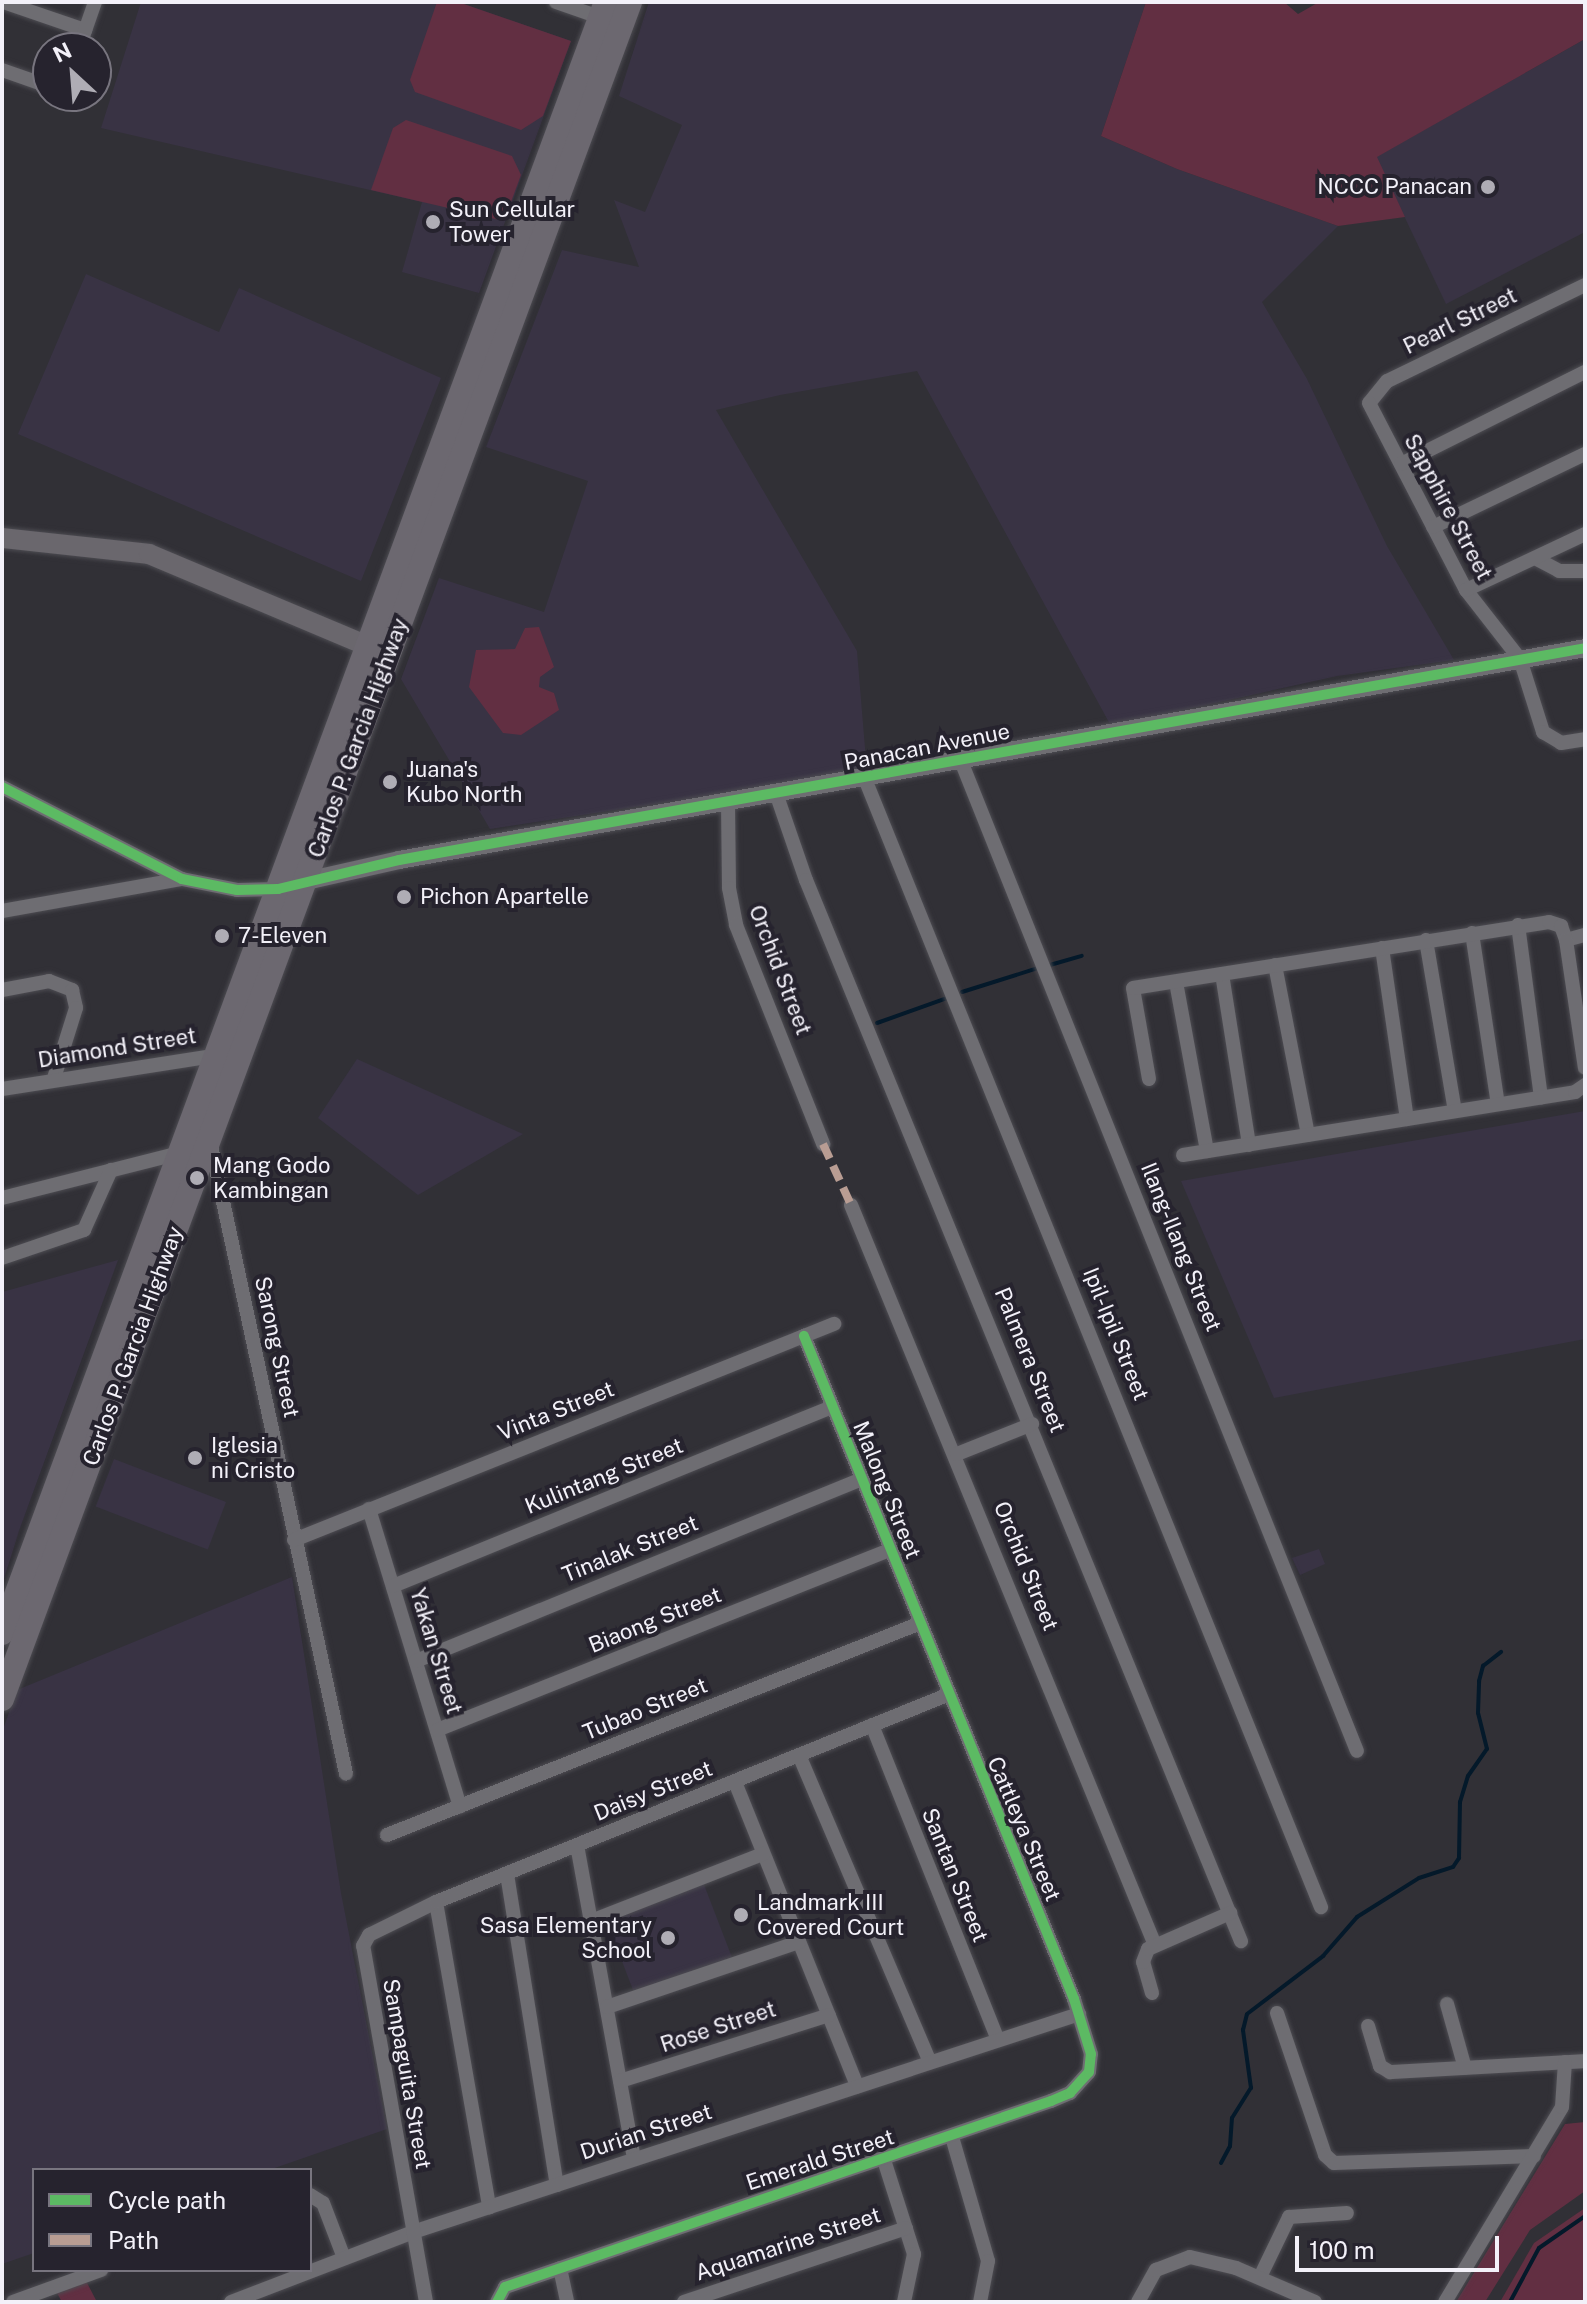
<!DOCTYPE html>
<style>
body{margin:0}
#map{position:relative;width:1587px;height:2304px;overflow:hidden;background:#313036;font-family:"Public Sans",sans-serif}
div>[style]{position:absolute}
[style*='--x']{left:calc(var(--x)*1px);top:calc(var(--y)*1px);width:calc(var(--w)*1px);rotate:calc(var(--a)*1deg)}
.built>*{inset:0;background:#393344;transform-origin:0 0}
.green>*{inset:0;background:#622f42}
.stream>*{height:4px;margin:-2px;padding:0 2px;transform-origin:2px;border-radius:2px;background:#04192a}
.roads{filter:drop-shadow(0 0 2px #4d4c52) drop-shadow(0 0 2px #4d4c52)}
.minor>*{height:14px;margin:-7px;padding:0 7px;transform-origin:7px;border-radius:7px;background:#6e6d72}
.tertiary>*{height:18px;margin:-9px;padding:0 9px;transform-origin:9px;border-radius:9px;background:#6e6d72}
.secondary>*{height:20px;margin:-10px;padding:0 10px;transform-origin:10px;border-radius:10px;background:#6a676d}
.trunk>*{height:24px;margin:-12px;padding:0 12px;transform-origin:12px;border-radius:12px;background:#6c6870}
.quiet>*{height:8px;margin-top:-4px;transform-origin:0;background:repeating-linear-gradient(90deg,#b99d93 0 16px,transparent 0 24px)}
.cycleway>*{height:10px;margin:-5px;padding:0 5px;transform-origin:5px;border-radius:5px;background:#5cba63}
.dots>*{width:22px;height:22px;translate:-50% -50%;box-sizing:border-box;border:4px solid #26232e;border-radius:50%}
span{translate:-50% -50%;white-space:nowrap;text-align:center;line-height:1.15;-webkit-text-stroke:8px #26232e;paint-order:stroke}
.poi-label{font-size:22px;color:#f3f1f9}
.right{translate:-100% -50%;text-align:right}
.left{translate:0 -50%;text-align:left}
.street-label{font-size:22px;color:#f3f1f9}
.frame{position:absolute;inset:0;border:4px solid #f3f1f9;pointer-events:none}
.legend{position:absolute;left:32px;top:2168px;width:280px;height:104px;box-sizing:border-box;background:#26232e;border:2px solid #78757f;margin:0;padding:10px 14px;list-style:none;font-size:24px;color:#f3f1f9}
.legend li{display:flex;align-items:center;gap:16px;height:40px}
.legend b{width:40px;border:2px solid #78757f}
.north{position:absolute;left:32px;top:32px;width:80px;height:80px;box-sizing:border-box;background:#26232e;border:2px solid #78757f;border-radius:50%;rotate:334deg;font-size:22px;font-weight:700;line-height:32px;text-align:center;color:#f3f1f9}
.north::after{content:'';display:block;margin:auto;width:28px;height:36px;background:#afadb5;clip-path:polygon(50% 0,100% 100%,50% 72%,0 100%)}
.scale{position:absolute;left:1295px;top:2236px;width:204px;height:36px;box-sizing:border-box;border:4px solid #f3f1f9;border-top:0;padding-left:10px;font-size:24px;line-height:28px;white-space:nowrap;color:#f3f1f9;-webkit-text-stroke:6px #26232e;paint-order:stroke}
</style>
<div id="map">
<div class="built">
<div style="clip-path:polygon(141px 2px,458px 2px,571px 41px,479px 293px,402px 272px,422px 202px,101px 128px)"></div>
<div style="clip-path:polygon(649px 2px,1146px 2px,1101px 136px,1177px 169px,1338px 226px,1262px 302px,1307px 379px,1387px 546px,1454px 660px,1337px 676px,1111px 726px,917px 371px,780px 395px,716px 410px,857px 651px,867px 772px,490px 829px,401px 679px,439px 578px,544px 612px,588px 481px,486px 447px,562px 250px,639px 267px,614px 200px,645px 212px,682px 125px,619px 96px)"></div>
<div style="clip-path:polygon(1585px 39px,1585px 232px,1446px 304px,1376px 157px)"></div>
<div style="clip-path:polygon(86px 274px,219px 332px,239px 288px,441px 378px,361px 581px,18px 434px)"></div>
<div style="clip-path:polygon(357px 1059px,523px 1134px,418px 1195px,318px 1118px)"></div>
<div style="clip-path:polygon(1585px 1111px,1585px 1339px,1274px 1398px,1181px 1181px)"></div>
<div style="clip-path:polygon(118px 1260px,19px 1531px,2px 1585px,2px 1292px)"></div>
<div style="left:114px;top:1459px;width:120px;height:51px;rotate:21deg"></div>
<div style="clip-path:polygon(1319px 1549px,1325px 1564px,1300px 1575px,1292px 1558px)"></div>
<div style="clip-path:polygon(292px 1577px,341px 1893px,387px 2129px,269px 2170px,34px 2170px,34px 2253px,2px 2264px,2px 1732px,17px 1690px)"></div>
<div style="left:703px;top:1882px;width:81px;height:104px;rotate:69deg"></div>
</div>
<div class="green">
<div style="clip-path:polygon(437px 2px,458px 2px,571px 41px,543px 116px,521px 130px,415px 92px,410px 80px)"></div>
<div style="clip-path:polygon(1146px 2px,1284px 2px,1298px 14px,1319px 2px,1585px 2px,1585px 39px,1377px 157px,1405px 217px,1338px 226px,1177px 169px,1101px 136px)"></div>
<div style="clip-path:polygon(406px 120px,512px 156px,521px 175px,504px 221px,371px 190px,393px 128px)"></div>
<div style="clip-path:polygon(539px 627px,554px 667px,540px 677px,539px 687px,554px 693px,559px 710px,521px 735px,503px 733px,469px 687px,476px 650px,515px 649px,525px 628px)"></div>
<div style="clip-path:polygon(1585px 2122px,1585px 2191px,1530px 2230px,1485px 2302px,1456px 2302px,1565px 2124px)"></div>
<div style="clip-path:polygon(1585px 2208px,1585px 2302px,1500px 2302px,1534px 2243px)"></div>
<div style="clip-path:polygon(85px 2279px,97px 2302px,62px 2302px,57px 2293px)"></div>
</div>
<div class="stream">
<div style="--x:1050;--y:965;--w:33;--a:-16"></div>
<div style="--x:962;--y:992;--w:80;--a:-17.5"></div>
<div style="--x:877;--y:1023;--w:77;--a:-19.6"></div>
<div style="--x:1221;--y:2163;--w:19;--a:-62"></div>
<div style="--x:1230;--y:2146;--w:28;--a:-86"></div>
<div style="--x:1232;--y:2118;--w:36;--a:-58"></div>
<div style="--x:1251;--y:2088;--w:59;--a:-97.9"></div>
<div style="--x:1243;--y:2030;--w:16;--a:-76"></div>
<div style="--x:1247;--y:2014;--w:96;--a:-37.3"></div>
<div style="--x:1323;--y:1956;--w:52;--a:-48.9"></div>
<div style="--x:1357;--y:1917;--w:73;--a:-32.2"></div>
<div style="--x:1419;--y:1878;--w:36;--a:-18"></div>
<div style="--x:1453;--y:1867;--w:11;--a:-56"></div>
<div style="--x:1459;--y:1858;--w:56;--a:-89"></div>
<div style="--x:1460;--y:1802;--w:27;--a:-73"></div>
<div style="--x:1468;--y:1776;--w:33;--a:-55"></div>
<div style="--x:1487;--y:1749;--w:37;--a:-104"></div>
<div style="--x:1478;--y:1713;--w:32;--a:-88"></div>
<div style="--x:1479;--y:1681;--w:16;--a:-75"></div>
<div style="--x:1483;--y:1666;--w:23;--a:-38"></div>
<div style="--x:1510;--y:2302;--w:61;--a:-61.8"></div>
<div style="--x:1539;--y:2248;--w:56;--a:-34.8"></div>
</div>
<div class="roads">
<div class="minor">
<div style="--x:3;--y:2;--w:87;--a:18.9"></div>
<div style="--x:556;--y:2;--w:52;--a:19.1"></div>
<div style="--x:79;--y:48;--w:49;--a:-70.8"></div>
<div style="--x:2;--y:70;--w:49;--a:19.2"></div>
<div style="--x:1585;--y:285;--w:220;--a:154.1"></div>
<div style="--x:1387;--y:381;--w:28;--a:129"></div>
<div style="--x:1369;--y:403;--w:211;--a:62.6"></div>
<div style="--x:1466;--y:590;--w:88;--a:52"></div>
<div style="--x:1520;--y:659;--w:77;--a:72.5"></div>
<div style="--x:1543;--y:732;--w:21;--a:31"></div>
<div style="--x:1561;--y:743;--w:24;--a:-9"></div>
<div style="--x:1401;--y:464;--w:206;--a:-26.6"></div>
<div style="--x:1433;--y:527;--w:169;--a:-25.7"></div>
<div style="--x:1535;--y:558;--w:27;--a:28"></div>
<div style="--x:1559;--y:571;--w:26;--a:0"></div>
<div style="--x:1466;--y:590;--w:132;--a:-25.2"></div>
<div style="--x:961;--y:761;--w:1066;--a:68.2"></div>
<div style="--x:865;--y:779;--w:1217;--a:67.99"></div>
<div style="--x:2;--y:787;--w:202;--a:27.1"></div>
<div style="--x:182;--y:879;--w:56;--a:11.3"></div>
<div style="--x:237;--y:890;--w:41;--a:-1.4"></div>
<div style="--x:777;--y:796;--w:89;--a:71"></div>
<div style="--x:806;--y:880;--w:1147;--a:67.71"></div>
<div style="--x:728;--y:804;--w:84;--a:89.3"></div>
<div style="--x:729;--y:888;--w:38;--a:79"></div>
<div style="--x:736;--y:925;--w:236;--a:68.3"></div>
<div style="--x:2;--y:911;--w:183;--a:-10.1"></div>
<div style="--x:1518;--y:925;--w:174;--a:82.4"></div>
<div style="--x:1472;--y:933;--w:173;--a:81.4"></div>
<div style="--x:1426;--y:940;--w:173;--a:80.4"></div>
<div style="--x:1566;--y:940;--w:20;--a:-15"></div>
<div style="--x:1382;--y:948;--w:173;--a:81.7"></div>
<div style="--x:1275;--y:965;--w:173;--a:79"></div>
<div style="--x:1222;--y:974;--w:173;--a:81"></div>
<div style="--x:1176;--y:982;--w:172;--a:79.6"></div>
<div style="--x:2;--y:990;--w:48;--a:-10.8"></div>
<div style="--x:49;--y:981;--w:25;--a:21"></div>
<div style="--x:72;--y:990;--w:18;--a:77"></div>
<div style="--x:76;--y:1008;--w:73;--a:107.4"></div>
<div style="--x:1149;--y:1079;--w:92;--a:-100"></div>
<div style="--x:1133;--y:988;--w:421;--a:-9"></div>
<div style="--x:1549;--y:922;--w:13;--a:18"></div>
<div style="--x:1561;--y:926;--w:15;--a:70"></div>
<div style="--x:1566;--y:940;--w:129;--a:81.6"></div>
<div style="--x:2;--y:1089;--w:220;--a:-8.9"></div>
<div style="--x:210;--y:1141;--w:647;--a:77.87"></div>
<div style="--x:1183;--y:1155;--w:397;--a:-9.1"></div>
<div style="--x:1575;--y:1092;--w:12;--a:-35"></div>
<div style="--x:2;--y:1198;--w:184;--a:-14.2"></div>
<div style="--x:851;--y:1205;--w:800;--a:67.67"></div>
<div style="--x:2;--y:1258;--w:87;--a:-18.9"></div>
<div style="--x:84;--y:1230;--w:66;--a:-65.8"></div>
<div style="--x:957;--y:1454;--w:81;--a:-21.8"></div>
<div style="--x:369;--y:1509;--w:311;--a:73"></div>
<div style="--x:294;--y:1540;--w:582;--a:-21.8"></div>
<div style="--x:393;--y:1586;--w:474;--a:-22.2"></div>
<div style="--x:416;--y:1661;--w:481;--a:-22.2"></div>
<div style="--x:872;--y:1725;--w:339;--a:68.2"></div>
<div style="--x:437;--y:1730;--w:487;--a:-21.7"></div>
<div style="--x:799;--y:1755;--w:334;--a:66.9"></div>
<div style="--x:735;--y:1782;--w:328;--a:68.1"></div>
<div style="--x:387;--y:1835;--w:571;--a:-21.67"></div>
<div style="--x:577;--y:1845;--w:319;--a:79.7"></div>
<div style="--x:507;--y:1874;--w:315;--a:80.9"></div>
<div style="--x:436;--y:1902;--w:310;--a:80.1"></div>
<div style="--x:591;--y:1921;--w:185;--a:-21.3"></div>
<div style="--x:1152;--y:1993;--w:32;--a:-106"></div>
<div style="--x:1143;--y:1962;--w:14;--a:-69"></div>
<div style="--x:1148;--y:1949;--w:90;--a:-23.7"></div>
<div style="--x:1447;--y:2004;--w:66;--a:74.3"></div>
<div style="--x:607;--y:2007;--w:203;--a:-18.7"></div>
<div style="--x:1277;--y:2013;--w:150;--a:71.3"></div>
<div style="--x:1325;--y:2155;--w:12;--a:42"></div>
<div style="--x:1334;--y:2163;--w:200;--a:-2"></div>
<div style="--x:1368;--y:2026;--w:42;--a:73.3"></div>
<div style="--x:1380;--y:2066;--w:12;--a:31"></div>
<div style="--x:1390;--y:2072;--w:195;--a:-3.2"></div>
<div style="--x:620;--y:2081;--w:219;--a:-17.5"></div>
<div style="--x:952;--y:2137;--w:129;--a:73.8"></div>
<div style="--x:988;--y:2261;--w:42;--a:101"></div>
<div style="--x:884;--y:2160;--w:99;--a:72.3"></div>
<div style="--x:914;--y:2254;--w:49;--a:101.8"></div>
<div style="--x:310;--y:2195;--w:15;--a:32"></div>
<div style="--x:323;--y:2203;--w:59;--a:69.1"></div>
<div style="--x:560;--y:2268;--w:35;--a:78"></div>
<div style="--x:1260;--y:2277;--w:67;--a:-64.2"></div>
<div style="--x:1289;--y:2217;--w:58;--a:-3.9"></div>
<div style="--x:13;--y:2302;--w:94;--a:-20"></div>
<div style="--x:231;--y:2302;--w:195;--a:-21"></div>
<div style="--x:413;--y:2232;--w:701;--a:-18.12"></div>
<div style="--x:426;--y:2302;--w:362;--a:-100"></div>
<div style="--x:363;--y:1946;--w:13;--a:-61"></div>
<div style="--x:369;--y:1935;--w:75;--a:-26.2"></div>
<div style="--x:436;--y:1902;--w:551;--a:-22.05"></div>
<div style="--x:497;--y:2302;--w:17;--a:-62"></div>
<div style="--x:505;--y:2287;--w:577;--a:-18.81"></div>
<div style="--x:1051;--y:2101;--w:21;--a:-23"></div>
<div style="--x:1070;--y:2093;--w:28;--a:-48"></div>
<div style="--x:1089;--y:2072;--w:18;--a:-84"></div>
<div style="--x:1091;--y:2054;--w:58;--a:-107.2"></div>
<div style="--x:1074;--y:1999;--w:716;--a:-112.16"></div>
<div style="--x:684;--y:2302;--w:234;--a:-18.4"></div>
<div style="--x:1138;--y:2302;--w:37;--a:-61"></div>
<div style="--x:1156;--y:2270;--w:36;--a:-21"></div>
<div style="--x:1190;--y:2257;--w:47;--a:13.4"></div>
<div style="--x:1236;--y:2268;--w:86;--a:23.3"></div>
<div style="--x:1445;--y:2302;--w:227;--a:-59"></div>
<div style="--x:1562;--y:2107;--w:45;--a:-86.2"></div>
</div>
<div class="tertiary">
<div style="--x:297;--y:883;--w:105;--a:-12.7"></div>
<div style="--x:399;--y:860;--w:1205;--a:-10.13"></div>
</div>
<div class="secondary">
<div style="--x:2;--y:538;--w:148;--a:6.2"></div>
<div style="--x:149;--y:554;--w:238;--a:22.8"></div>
</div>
<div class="trunk">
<div style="--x:2;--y:1633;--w:1739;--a:-69.68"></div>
<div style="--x:2;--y:1699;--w:1809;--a:-69.69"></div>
</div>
</div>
<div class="quiet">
<div style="--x:823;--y:1144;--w:67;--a:65.3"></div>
</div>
<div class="cycleway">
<div style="--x:2;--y:787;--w:202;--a:27.1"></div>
<div style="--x:182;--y:879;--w:56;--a:11.3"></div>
<div style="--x:237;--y:890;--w:41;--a:-1.4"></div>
<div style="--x:278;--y:889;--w:124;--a:-13.5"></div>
<div style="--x:399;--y:860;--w:1205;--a:-10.13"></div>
<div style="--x:497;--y:2302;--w:17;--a:-62"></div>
<div style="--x:505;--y:2287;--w:577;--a:-18.81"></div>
<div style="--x:1051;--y:2101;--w:21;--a:-23"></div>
<div style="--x:1070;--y:2093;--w:28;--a:-48"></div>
<div style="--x:1089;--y:2072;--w:18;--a:-84"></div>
<div style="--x:1091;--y:2054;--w:58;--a:-107.2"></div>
<div style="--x:1074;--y:1999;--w:716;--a:-112.16"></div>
</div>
<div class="dots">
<div style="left:1488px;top:187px;background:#afadb5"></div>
<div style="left:433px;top:222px;background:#afadb5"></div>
<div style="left:390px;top:782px;background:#afadb5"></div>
<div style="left:404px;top:897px;background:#afadb5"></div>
<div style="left:222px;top:936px;background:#afadb5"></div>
<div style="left:197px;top:1178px;background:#afadb5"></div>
<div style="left:195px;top:1458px;background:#afadb5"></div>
<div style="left:741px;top:1915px;background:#afadb5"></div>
<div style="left:668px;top:1938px;background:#afadb5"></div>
</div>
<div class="poi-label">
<span class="right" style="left:1472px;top:187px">NCCC Panacan</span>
<span class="left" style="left:449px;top:222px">Sun Cellular<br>Tower</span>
<span class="left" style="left:406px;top:782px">Juana's<br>Kubo North</span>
<span class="left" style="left:420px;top:897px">Pichon Apartelle</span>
<span class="left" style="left:238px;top:936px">7-Eleven</span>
<span class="left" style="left:213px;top:1178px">Mang Godo<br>Kambingan</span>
<span class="left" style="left:211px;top:1458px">Iglesia<br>ni Cristo</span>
<span class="left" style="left:757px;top:1915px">Landmark III<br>Covered Court</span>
<span class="right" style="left:652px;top:1938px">Sasa Elementary<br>School</span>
</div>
<div class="street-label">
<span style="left:1460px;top:321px;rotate:-26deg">Pearl Street</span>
<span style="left:1448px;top:507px;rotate:62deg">Sapphire Street</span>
<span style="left:358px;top:738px;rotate:-70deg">Carlos P. Garcia Highway</span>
<span style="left:927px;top:747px;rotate:-11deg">Panacan Avenue</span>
<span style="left:780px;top:970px;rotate:69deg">Orchid Street</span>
<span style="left:117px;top:1048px;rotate:-9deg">Diamond Street</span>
<span style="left:1181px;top:1247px;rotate:68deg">Ilang-Ilang Street</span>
<span style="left:1116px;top:1334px;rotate:68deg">Ipil-Ipil Street</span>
<span style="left:133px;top:1346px;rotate:-70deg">Carlos P. Garcia Highway</span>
<span style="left:277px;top:1347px;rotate:78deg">Sarong Street</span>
<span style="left:1030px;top:1360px;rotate:68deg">Palmera Street</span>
<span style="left:556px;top:1411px;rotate:-22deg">Vinta Street</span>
<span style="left:604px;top:1476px;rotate:-22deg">Kulintang Street</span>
<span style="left:887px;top:1490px;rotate:68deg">Malong Street</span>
<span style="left:630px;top:1549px;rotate:-22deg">Tinalak Street</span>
<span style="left:1026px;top:1566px;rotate:68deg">Orchid Street</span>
<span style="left:655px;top:1620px;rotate:-22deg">Biaong Street</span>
<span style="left:436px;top:1651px;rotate:73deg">Yakan Street</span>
<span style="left:645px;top:1709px;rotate:-22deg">Tubao Street</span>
<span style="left:653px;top:1791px;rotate:-22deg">Daisy Street</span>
<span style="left:1024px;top:1829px;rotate:67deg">Cattleya Street</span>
<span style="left:955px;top:1875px;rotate:68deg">Santan Street</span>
<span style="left:718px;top:2027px;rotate:-18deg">Rose Street</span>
<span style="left:407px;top:2074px;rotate:80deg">Sampaguita Street</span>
<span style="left:646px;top:2132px;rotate:-18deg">Durian Street</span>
<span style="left:820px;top:2160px;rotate:-18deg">Emerald Street</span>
<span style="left:788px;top:2244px;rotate:-18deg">Aquamarine Street</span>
</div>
<div class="frame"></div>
<ul class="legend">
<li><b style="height:10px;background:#5cba63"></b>Cycle path</li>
<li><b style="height:10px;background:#b99d93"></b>Path</li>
</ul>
<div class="north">N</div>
<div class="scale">100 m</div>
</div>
